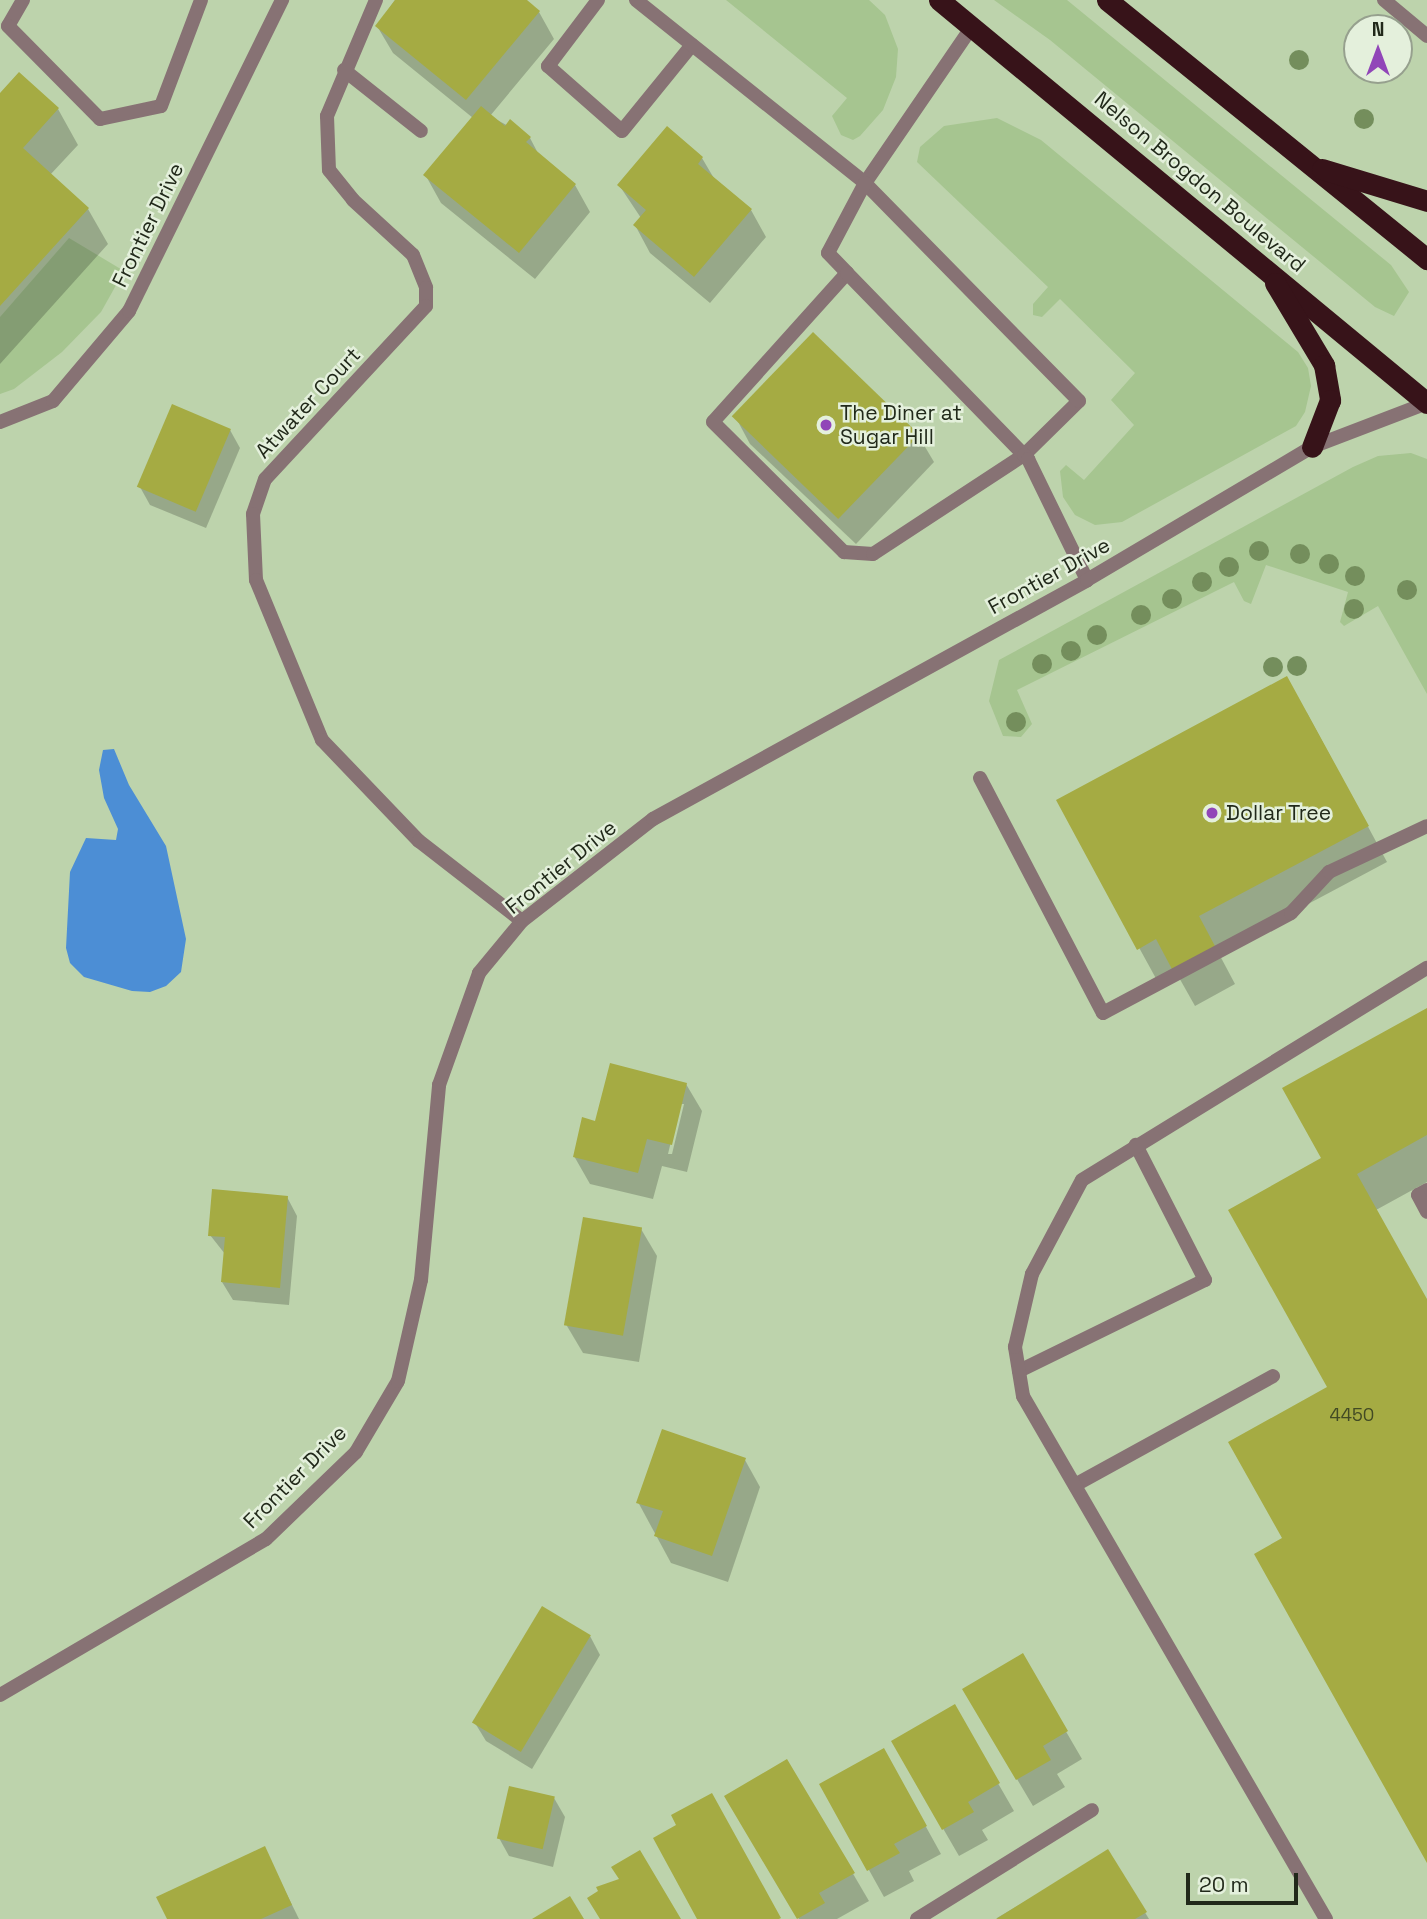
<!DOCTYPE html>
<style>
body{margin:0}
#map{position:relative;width:1427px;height:1919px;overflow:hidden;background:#bdd3ac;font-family:"Space Grotesk",sans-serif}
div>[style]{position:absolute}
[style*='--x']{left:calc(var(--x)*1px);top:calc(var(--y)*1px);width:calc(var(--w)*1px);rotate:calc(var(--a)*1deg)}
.green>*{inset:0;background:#a6c590}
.water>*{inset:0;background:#4c8ed5}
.shadow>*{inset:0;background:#0003}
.building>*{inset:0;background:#a5ab43;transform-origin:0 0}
.lane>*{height:14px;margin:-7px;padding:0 7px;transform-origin:7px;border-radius:7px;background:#877274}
.street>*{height:14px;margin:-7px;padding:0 7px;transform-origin:7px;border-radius:7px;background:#877274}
.highway>*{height:21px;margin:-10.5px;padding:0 10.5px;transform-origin:10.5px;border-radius:10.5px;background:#371319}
.trees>*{width:20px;height:20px;margin:-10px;border-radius:50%;background:#748e5c}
.dots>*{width:19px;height:19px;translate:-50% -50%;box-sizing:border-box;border:4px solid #e4f0dc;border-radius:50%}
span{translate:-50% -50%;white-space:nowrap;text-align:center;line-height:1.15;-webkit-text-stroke:5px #e4f0dc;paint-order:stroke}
.number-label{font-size:18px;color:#424a24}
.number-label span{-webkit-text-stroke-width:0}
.street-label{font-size:21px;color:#21291a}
.poi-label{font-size:21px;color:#21291a}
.left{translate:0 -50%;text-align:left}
.north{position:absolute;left:1343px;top:14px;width:70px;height:70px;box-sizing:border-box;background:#e4f0dc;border:2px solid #96a08e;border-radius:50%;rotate:0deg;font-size:19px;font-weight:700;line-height:28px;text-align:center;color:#21291a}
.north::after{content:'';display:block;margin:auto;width:24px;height:32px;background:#9146b8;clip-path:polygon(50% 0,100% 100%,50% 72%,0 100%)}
.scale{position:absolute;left:1186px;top:1873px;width:112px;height:32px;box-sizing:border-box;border:4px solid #21291a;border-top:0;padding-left:9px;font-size:21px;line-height:24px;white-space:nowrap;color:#21291a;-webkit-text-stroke:5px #e4f0dc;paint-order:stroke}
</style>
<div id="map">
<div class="green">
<div style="clip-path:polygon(726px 0,869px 0,885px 15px,898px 49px,896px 77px,883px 110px,860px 136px,853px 140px,841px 135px,832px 116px,847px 98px)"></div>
<div style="clip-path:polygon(994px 0,1067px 0,1391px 265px,1409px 292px,1394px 316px,1375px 307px,1050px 40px)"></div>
<div style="clip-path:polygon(997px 118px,1041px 140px,1298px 352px,1308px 368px,1311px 386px,1305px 412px,1296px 426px,1122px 522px,1095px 525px,1075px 515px,1063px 497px,1060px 471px,1066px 465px,1084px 480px,1134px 425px,1111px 400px,1135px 373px,1060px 299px,1042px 317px,1033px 315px,1033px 304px,1048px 287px,917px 162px,920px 147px,944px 126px)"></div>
<div style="clip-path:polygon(69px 238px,124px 271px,101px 312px,62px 352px,14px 389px,0 394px,0 317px)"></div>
<div style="clip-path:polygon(1411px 453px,1427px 459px,1427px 694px,1378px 606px,1344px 626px,1340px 622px,1348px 592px,1266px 565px,1251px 604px,1244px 601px,1234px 582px,1017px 690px,1032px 724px,1021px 737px,1003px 736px,989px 701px,999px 660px,1353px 467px,1378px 456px)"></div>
</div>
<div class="water">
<div style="clip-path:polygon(114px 749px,129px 785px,166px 846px,186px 939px,181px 972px,166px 986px,150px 992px,132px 991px,84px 977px,70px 963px,66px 948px,70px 872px,86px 838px,116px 840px,118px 829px,104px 798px,99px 770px,103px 750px)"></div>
</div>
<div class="shadow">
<div style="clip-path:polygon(395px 0,524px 0,539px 12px,554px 39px,490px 116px,530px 138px,540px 157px,575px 185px,590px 212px,535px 279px,441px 203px,426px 176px,473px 118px,393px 53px,377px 26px)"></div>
<div style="clip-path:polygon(0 96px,58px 109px,78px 145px,50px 175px,88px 209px,108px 244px,0 364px)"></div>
<div style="clip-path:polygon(702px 158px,715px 180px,751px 210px,766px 237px,710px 303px,650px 253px,635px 225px,641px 218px,619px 185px)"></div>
<div style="clip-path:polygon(735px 416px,918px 435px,934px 462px,856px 544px,750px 444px)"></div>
<div style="clip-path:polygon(230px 430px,240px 448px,206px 528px,150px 505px,140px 487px)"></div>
<div style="clip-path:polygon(1307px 713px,1387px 862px,1218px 952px,1235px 984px,1195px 1006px,1177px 974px,1159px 984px,1058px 800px)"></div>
<div style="clip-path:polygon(1427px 1010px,1427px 1182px,1376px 1210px,1427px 1301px,1427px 1860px,1285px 1539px,1329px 1388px,1323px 1159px)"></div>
<div style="clip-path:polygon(evenodd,686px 1084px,702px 1111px,687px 1172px,662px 1166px,653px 1199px,590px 1184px,574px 1156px,597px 1123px,686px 1084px,680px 1104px,684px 1104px,672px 1154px,668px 1154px,680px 1104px)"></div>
<div style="clip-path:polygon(287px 1197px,297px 1216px,289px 1305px,233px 1300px,222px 1282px,225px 1254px,210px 1235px)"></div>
<div style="clip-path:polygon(641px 1229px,657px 1256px,639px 1362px,583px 1353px,567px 1326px)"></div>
<div style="clip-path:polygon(745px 1460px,760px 1487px,728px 1582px,671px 1563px,638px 1502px)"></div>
<div style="clip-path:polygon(590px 1636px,600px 1655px,532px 1769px,486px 1741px,475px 1723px)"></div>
<div style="clip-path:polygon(1022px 1656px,1082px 1759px,1057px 1774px,1065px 1787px,1033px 1806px,964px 1690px)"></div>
<div style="clip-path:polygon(954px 1707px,1014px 1811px,982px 1830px,988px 1840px,959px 1856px,893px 1742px)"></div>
<div style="clip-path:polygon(787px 1761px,869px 1901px,837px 1919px,799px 1919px,727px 1796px)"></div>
<div style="clip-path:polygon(899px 1778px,941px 1854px,909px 1871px,914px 1881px,884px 1897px,869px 1870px)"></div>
<div style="clip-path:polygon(554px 1798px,565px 1817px,553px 1867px,509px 1856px,499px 1838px)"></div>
<div style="clip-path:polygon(264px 1848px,299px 1919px,169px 1919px)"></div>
<div style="clip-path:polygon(1108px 1852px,1149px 1919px,998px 1919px,997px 1918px)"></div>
</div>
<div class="building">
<div style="clip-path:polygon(395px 0,527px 0,540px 11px,466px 100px,375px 26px)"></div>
<div style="clip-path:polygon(19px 72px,59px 108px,23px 148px,89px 208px,0 306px,0 93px)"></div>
<div style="clip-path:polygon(481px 106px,505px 126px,510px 119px,531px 137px,526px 142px,576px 184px,519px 253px,423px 175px)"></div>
<div style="clip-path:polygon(667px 126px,703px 157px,698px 164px,752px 209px,694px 277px,633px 225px,646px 210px,617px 185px)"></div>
<div style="left:813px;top:332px;width:148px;height:117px;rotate:44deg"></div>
<div style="left:172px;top:404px;width:64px;height:90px;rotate:23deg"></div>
<div style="clip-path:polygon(1287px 676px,1369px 826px,1199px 916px,1216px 948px,1173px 971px,1156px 939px,1137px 950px,1056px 800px)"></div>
<div style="clip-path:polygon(1427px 1008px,1427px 1135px,1357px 1174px,1427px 1299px,1427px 1863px,1254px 1554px,1282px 1538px,1228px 1442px,1327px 1387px,1228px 1210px,1321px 1158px,1282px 1088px)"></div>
<div style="clip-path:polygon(610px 1063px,687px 1083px,672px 1145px,647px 1139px,638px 1173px,573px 1157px,582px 1117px,595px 1121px)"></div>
<div style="clip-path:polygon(212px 1189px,288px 1196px,280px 1288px,221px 1282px,225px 1237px,208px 1236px)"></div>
<div style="left:583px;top:1217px;width:60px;height:110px;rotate:10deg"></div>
<div style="clip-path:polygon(662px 1429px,746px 1458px,712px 1556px,654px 1536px,663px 1511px,636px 1503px)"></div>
<div style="left:542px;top:1606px;width:57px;height:136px;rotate:31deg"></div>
<div style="clip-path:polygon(1023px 1653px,1068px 1731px,1043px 1746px,1051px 1760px,1016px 1780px,962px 1689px)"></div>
<div style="clip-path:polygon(955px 1704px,1000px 1783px,968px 1802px,974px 1812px,942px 1830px,891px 1741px)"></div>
<div style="clip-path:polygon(884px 1748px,927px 1826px,894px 1844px,900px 1853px,867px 1871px,819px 1784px)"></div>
<div style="clip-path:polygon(787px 1759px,855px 1873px,819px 1893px,825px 1903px,797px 1919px,724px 1796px)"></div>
<div style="left:509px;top:1786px;width:47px;height:54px;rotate:13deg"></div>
<div style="clip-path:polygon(712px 1793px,781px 1918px,779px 1919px,697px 1919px,653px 1838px,676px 1825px,671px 1815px)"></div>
<div style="clip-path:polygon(265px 1846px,292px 1905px,261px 1919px,167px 1919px,156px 1897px)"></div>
<div style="clip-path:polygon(1108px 1849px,1147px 1912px,1135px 1919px,996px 1919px)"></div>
<div style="clip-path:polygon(640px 1850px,681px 1919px,600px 1919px,587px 1898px,598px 1891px,596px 1887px,619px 1879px,611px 1867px)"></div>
<div style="clip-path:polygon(570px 1896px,584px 1919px,532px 1919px)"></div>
</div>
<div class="lane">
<div style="--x:23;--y:0;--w:30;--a:120"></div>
<div style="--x:8;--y:26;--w:131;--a:45.3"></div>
<div style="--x:100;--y:119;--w:62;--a:-12"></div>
<div style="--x:161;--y:106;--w:113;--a:-69.3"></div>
<div style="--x:598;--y:0;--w:83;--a:127.1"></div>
<div style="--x:548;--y:66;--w:98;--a:41.3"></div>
<div style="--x:622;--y:131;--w:111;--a:-50.9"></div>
<div style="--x:636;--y:0;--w:293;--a:38.6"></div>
<div style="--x:865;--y:183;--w:189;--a:-55.6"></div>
<div style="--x:1384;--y:0;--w:56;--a:39.9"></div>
<div style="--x:344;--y:70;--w:98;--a:38.4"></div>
<div style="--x:847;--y:273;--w:200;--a:132"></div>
<div style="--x:713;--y:422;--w:185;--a:44.8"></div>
<div style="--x:844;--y:552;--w:29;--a:4"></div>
<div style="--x:873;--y:554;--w:181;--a:-33.3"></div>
<div style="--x:1024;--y:455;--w:77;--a:-44.5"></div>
<div style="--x:1079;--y:401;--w:305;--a:-134.5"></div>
<div style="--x:865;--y:183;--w:79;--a:117.9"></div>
<div style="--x:828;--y:253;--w:28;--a:46"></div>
<div style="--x:847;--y:273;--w:254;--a:45.8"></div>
<div style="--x:1024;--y:455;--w:6;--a:45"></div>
<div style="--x:1028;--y:459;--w:135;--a:64"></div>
<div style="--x:980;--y:778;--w:265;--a:62.4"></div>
<div style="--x:1103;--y:1013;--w:213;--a:-28"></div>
<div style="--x:1291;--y:913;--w:56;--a:-47.2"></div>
<div style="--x:1329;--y:872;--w:108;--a:-25.1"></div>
<div style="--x:1427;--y:1190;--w:10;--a:151"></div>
<div style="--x:1418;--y:1195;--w:19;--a:62"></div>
<div style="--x:1019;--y:1371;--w:207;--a:-26.1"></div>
<div style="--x:1205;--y:1280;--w:152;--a:-117.1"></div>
<div style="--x:1075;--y:1485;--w:226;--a:-28.8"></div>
<div style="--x:1326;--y:1919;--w:604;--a:-120.09"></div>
<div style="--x:1023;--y:1396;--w:50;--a:-99.3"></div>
<div style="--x:1015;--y:1347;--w:75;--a:-76.9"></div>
<div style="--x:1032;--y:1274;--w:106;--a:-62"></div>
<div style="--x:1082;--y:1180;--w:405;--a:-31.6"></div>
</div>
<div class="street">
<div style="--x:376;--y:0;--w:126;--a:112.9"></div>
<div style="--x:327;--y:116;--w:54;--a:87.9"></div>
<div style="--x:329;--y:170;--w:38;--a:51"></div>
<div style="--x:353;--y:200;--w:81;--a:42.5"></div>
<div style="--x:413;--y:255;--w:35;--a:68"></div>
<div style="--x:426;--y:288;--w:18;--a:90"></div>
<div style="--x:426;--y:306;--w:236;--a:132.9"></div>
<div style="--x:265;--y:479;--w:37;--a:109"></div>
<div style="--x:253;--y:514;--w:66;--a:87.4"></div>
<div style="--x:256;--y:580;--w:173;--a:67.6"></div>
<div style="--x:322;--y:740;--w:140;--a:46.2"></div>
<div style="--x:419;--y:841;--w:130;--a:37.8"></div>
<div style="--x:0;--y:422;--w:57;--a:-21.6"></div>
<div style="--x:53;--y:401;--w:118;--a:-49.8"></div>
<div style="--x:129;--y:311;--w:347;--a:-63.8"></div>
<div style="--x:0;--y:1695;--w:308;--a:-30.4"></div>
<div style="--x:266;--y:1539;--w:125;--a:-44"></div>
<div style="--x:356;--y:1452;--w:82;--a:-59.4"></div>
<div style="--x:398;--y:1381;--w:104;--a:-77.2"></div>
<div style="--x:421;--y:1280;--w:196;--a:-84.7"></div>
<div style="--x:439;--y:1085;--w:119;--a:-70.3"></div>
<div style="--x:479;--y:973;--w:67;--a:-50.4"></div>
<div style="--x:522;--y:921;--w:166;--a:-37.9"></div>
<div style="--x:653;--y:819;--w:495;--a:-28.8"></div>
<div style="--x:1087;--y:580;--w:261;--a:-30.6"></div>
<div style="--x:1312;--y:447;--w:123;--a:-20.9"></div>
<div style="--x:917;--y:1919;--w:206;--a:-31.9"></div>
</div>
<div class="highway">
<div style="--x:939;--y:0;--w:633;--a:39.55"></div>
<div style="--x:1107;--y:0;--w:412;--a:39"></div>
<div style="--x:1322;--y:169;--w:110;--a:16.9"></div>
<div style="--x:1275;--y:283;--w:96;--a:59.1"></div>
<div style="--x:1324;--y:365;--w:36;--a:80"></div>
<div style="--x:1330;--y:400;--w:50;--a:111"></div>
</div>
<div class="trees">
<div style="left:1299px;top:60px"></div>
<div style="left:1364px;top:119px"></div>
<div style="left:1259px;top:551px"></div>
<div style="left:1300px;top:554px"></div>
<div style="left:1329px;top:564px"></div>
<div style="left:1229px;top:567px"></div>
<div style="left:1355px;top:576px"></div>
<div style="left:1202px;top:582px"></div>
<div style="left:1407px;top:590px"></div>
<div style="left:1172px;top:599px"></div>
<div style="left:1354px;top:609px"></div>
<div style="left:1141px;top:615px"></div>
<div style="left:1097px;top:635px"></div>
<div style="left:1071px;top:651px"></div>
<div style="left:1042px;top:664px"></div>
<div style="left:1297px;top:666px"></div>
<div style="left:1273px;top:667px"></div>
<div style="left:1016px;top:722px"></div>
</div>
<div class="dots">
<div style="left:826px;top:425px;background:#9146b8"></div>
<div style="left:1212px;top:813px;background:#9146b8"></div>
</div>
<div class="number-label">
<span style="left:1352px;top:1415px">4450</span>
</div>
<div class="street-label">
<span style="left:1200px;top:182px;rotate:40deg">Nelson Brogdon Boulevard</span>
<span style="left:148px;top:225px;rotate:-64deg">Frontier Drive</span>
<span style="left:308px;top:403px;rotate:-47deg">Atwater Court</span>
<span style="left:1049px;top:576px;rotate:-29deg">Frontier Drive</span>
<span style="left:561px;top:867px;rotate:-39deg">Frontier Drive</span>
<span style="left:295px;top:1477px;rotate:-45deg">Frontier Drive</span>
</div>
<div class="poi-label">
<span class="left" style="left:840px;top:425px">The Diner at<br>Sugar Hill</span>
<span class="left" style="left:1226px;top:813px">Dollar Tree</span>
</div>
<div class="north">N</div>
<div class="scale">20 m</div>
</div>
